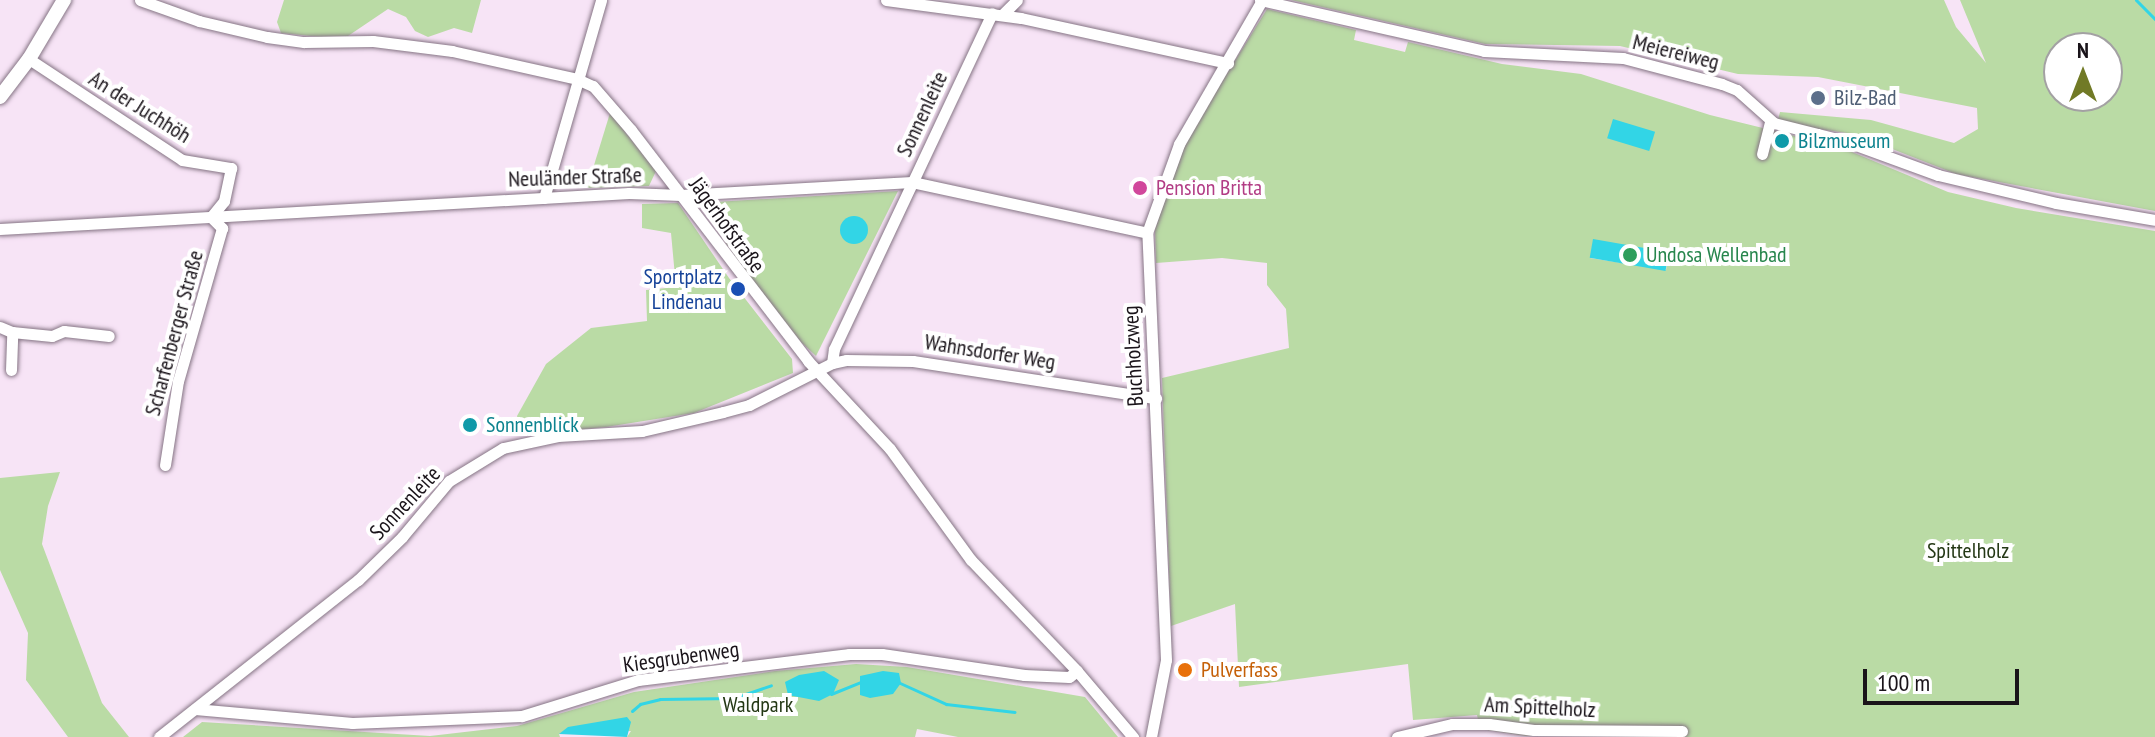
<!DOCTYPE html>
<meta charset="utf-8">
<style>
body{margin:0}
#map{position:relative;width:2155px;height:737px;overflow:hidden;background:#f7e4f6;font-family:"PT Sans Narrow",sans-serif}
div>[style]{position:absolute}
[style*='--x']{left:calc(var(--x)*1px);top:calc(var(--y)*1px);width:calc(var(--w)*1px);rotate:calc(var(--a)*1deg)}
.green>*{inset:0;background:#badba5}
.water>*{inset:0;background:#32d5e6;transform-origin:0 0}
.round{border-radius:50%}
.stream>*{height:3px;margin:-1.5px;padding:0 1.5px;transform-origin:1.5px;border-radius:1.5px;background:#32d5e6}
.roads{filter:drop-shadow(0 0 2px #857484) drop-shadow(0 0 2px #857484)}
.minor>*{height:11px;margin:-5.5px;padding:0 5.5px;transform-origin:5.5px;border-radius:5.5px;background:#fff}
.tertiary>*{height:14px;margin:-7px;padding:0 7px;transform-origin:7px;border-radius:7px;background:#fff}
.dots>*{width:22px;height:22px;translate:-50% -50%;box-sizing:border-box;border:4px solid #fff;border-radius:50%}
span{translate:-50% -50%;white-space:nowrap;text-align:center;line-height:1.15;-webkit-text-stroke:8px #fff;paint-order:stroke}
.street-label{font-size:22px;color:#1a141a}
.service-label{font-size:22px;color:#4e5e75}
.left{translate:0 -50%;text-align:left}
.culture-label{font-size:22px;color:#0d838f}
.hotel-label{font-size:22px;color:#b23c85}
.leisure-label{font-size:22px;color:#27864d}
.transit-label{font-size:22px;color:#164399}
.right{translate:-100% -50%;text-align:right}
.park-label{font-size:22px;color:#243815}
.food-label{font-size:22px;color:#c56008}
.north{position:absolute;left:2043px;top:32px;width:80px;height:80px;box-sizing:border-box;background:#fff;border:2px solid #a3a1a3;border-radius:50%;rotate:0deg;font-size:22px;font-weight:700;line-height:32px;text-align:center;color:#1a141a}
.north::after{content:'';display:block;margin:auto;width:28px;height:36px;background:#717a26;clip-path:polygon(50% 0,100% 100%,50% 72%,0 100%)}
.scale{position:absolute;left:1863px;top:669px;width:156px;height:36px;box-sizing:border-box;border:4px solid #1a141a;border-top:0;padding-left:10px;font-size:24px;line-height:28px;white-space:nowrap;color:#1a141a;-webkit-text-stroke:6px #fff;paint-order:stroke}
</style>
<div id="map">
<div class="green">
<div style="clip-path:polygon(284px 0,481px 0,472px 33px,454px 28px,428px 37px,415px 31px,406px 17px,388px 9px,348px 36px,321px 37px,281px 33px,277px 22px)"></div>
<div style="clip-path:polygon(evenodd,1291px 0,1944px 0,1956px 27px,1986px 63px,1960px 0,2155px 0,2155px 211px,1956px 174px,1854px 134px,1783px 124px,1778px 120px,1780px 112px,1871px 120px,1954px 143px,1978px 129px,1977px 108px,1818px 77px,1738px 74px,1620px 46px,1485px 44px,1291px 0,2059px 48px,2107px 48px,2107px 96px,2059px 96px,2059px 48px)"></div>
<div style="clip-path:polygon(evenodd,1267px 9px,1356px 30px,1354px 40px,1405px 52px,1408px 42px,1502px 64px,1581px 74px,1710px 115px,1840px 147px,1948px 192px,2016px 208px,2155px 231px,2155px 737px,1669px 737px,1666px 733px,1526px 736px,1480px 729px,1477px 715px,1413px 720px,1408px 664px,1239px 687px,1235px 604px,1171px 626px,1162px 378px,1289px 348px,1286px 309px,1267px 285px,1267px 263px,1222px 258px,1156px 263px,1155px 230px,1179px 151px,1267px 9px,1669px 252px,1666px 270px,1590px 258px,1669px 252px)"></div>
<div style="clip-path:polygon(610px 113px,656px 171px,649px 186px,587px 188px)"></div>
<div style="clip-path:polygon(898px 191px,816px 356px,801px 342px,747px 273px,698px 203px)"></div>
<div style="clip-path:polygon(678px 203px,729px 278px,792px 359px,793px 373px,694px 413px,606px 427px,522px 435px,517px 416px,546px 364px,591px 328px,647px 321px,646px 290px,676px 287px,671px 233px,642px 228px,642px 204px)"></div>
<div style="clip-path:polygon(60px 472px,48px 506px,42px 544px,102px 703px,129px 737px,68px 737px,26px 680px,28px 633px,0 570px,0 478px)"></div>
<div style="clip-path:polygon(856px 664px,907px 667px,1085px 697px,1118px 737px,958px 737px,917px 729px,915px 737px,627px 737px,631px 731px,559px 734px,560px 737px,183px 737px,202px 722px,430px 736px,517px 726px,634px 692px,775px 671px)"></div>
</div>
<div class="water">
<div style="left:1613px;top:119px;width:44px;height:20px;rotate:17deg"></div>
<div class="round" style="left:840px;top:216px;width:28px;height:28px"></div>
<div style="left:1593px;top:239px;width:77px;height:19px;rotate:10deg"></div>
<div style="clip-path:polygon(824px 671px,839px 680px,833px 694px,819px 701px,788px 695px,785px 682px,799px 675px)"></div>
<div style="clip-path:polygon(883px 671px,899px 673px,901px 683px,893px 694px,870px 698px,860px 695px,860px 676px)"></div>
<div style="clip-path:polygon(627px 717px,631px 722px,627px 737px,559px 734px,568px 727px)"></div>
</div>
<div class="stream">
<div style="--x:2136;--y:0;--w:27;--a:45"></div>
<div style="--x:900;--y:683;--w:51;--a:24.5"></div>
<div style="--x:946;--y:704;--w:69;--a:6.6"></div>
<div style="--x:831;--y:694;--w:31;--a:-22"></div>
<div style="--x:632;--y:711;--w:11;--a:-41"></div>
<div style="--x:640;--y:704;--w:21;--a:-14"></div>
<div style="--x:660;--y:699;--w:74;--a:-0.8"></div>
<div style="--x:734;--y:698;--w:39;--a:-19"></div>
</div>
<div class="roads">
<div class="minor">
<div style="--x:140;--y:0;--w:63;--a:19.6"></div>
<div style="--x:199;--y:21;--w:70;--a:13.2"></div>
<div style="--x:267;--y:37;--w:37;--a:8"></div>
<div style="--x:304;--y:42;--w:69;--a:-0.8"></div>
<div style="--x:373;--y:41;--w:80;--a:7.2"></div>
<div style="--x:452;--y:51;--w:128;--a:12.6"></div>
<div style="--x:577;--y:79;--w:17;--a:24"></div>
<div style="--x:593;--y:86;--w:58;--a:49.2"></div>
<div style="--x:631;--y:130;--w:291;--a:52.5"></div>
<div style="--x:808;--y:361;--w:120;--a:47"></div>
<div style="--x:890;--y:449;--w:137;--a:53.9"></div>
<div style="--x:971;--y:560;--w:153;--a:46.3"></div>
<div style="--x:1077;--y:671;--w:87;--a:49.7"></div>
<div style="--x:886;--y:0;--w:136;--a:7.6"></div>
<div style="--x:1021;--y:18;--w:212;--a:12.3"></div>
<div style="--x:1260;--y:0;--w:230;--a:12.8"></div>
<div style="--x:1484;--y:51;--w:139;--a:2.9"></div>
<div style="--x:1623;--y:58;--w:102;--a:14.7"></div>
<div style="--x:1722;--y:84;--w:16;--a:22"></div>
<div style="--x:1737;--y:90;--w:50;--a:41.7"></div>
<div style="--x:1774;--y:123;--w:73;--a:14.2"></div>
<div style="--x:1845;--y:141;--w:99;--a:20.1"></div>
<div style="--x:1938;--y:175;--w:121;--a:13.3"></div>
<div style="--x:2056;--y:203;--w:100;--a:9.7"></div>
<div style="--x:1002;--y:15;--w:21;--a:-45"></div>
<div style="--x:29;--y:59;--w:183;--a:33.4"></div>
<div style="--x:182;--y:160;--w:50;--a:9.3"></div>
<div style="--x:231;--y:168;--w:34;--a:102"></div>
<div style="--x:224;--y:201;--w:21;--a:129"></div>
<div style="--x:211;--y:217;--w:16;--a:45"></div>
<div style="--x:222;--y:228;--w:159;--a:106"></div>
<div style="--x:178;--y:381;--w:85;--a:98.8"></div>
<div style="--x:1762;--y:154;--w:34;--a:-76"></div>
<div style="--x:544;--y:198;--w:206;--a:-73.9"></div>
<div style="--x:0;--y:229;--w:630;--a:-3.28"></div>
<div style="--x:629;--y:193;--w:52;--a:2.2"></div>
<div style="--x:681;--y:195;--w:231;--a:-3.2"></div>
<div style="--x:912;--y:182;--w:240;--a:12.2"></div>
<div style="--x:0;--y:327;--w:13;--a:23"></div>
<div style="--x:12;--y:332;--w:40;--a:5.7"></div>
<div style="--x:52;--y:336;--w:13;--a:-23"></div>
<div style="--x:64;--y:331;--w:45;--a:6.3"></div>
<div style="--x:832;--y:363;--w:14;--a:-82"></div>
<div style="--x:834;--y:349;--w:371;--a:-64.8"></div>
<div style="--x:11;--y:370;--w:38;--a:-88"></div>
<div style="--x:195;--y:709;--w:158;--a:5.1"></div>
<div style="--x:352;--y:723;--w:170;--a:-2.4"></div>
<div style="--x:522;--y:716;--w:121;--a:-17.2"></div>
<div style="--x:638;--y:680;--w:213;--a:-7"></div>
<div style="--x:849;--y:654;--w:33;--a:0"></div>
<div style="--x:882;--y:654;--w:144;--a:8.4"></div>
<div style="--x:1024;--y:675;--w:45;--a:2.5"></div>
<div style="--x:1069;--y:677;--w:10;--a:-37"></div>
<div style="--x:159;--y:737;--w:253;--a:-38.3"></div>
<div style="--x:358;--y:580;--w:62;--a:-44.3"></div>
<div style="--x:402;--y:537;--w:73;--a:-50"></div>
<div style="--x:449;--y:481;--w:63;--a:-31.4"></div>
<div style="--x:503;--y:448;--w:56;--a:-12.3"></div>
<div style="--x:558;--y:436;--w:84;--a:-3.4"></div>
<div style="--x:642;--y:431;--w:83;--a:-13.2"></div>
<div style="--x:723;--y:412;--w:27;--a:-15"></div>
<div style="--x:749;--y:405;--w:93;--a:-26.8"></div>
<div style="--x:832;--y:363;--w:14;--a:-12"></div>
<div style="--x:846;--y:360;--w:67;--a:0.9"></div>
<div style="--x:913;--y:361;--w:246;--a:8.7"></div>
<div style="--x:1151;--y:737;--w:78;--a:-79"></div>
<div style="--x:1166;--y:660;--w:427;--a:-92.5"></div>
<div style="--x:1147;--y:233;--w:95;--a:-70.2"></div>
<div style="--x:1179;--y:144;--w:166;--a:-60"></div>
<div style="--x:1397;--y:737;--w:57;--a:-13.3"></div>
<div style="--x:1452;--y:724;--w:37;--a:0"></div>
<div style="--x:1489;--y:724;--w:45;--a:7.6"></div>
<div style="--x:1534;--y:730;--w:148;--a:0.4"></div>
</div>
<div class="tertiary">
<div style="--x:0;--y:97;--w:48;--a:-52.7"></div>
<div style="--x:29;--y:59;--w:69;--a:-59.3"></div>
</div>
</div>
<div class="dots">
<div style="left:1818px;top:98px;background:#5c6f8a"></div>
<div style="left:1782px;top:141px;background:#0f9aa8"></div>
<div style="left:1140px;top:188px;background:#d1479c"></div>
<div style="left:1630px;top:255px;background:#2e9e5b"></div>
<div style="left:738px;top:289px;background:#1a4fb4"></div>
<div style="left:470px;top:425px;background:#0f9aa8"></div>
<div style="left:1185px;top:670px;background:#e8710a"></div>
</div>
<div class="street-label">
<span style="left:1676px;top:52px;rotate:14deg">Meiereiweg</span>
<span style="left:140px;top:107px;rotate:32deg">An der Juchhöh</span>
<span style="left:922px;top:114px;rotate:-65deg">Sonnenleite</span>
<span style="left:575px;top:177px;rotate:-2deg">Neuländer Straße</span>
<span style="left:727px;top:225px;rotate:54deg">Jägerhofstraße</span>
<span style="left:174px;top:333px;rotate:-75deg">Scharfenberger Straße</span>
<span style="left:990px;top:352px;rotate:9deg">Wahnsdorfer Weg</span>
<span style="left:1133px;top:356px;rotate:-93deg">Buchholzweg</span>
<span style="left:405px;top:503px;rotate:-47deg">Sonnenleite</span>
<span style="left:681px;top:657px;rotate:-8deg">Kiesgrubenweg</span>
<span style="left:1540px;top:707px;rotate:3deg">Am Spittelholz</span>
</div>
<div class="service-label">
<span class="left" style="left:1834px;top:98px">Bilz-Bad</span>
</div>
<div class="culture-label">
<span class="left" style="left:1798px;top:141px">Bilzmuseum</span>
<span class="left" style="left:486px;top:425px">Sonnenblick</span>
</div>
<div class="hotel-label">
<span class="left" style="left:1156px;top:188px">Pension Britta</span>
</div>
<div class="leisure-label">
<span class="left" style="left:1646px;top:255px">Undosa Wellenbad</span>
</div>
<div class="transit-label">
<span class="right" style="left:722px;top:289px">Sportplatz<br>Lindenau</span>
</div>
<div class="park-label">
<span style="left:1968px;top:551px">Spittelholz</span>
<span style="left:758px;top:705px">Waldpark</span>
</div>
<div class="food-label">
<span class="left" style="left:1201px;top:670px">Pulverfass</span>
</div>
<div class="north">N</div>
<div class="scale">100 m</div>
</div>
